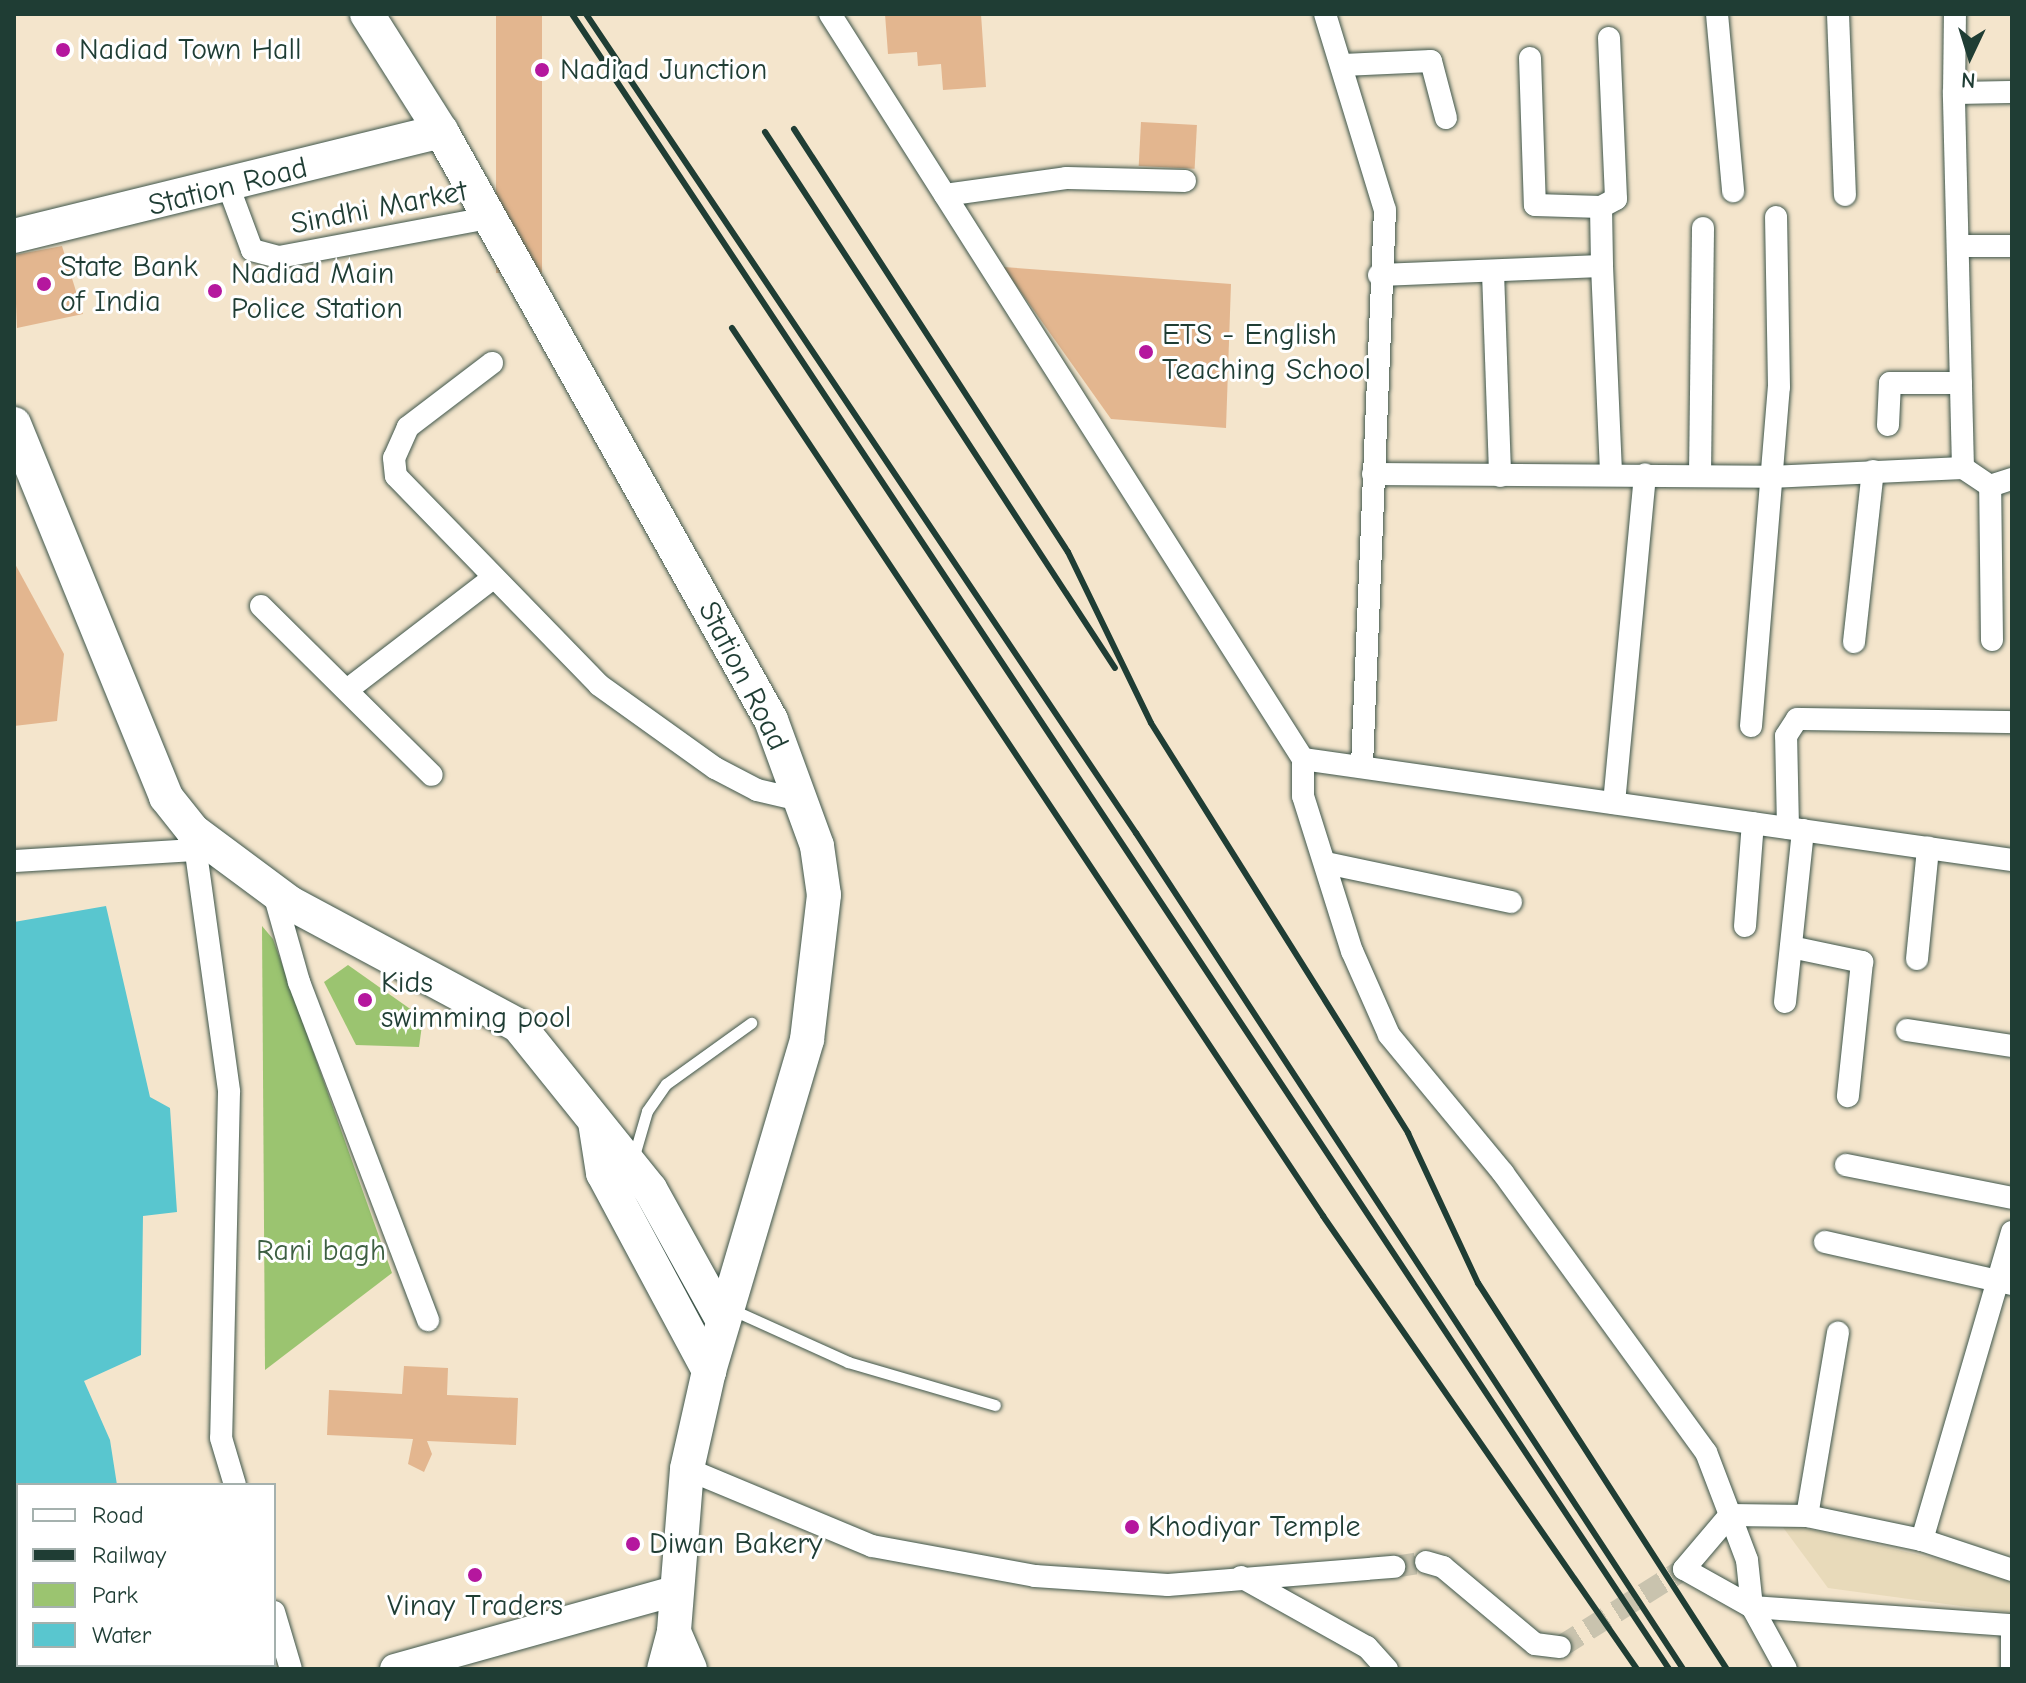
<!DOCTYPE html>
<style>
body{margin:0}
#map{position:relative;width:2026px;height:1683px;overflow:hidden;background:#f4e5cc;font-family:"Comic Neue",sans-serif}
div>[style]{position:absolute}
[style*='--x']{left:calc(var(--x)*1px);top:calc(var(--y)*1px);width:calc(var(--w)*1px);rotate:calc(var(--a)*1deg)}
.built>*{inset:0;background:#e8daba}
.green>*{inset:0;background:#9bc470}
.water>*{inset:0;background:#59c6cf}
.building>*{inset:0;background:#e3b68f;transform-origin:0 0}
.minor-tunnel>*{height:22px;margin-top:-11px;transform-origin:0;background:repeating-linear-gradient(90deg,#c9c3ae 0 22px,transparent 0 33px)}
.roads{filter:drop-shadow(0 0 2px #3f564b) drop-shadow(0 0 2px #3f564b)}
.service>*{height:11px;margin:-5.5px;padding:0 5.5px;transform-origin:5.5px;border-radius:5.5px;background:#fff}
.minor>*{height:22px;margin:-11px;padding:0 11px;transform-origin:11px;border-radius:11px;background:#fff}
.secondary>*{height:30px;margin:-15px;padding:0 15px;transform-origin:15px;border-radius:15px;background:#fff}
.primary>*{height:34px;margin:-17px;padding:0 17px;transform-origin:17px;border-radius:17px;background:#fff}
.rail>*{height:6px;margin:-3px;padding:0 3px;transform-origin:3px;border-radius:3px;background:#1f3d34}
.dots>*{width:22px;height:22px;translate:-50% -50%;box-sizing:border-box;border:4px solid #fff;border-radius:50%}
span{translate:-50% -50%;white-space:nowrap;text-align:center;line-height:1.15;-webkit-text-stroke:6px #fff;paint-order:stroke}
.poi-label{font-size:30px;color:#1f3d34}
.left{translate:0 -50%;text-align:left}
.street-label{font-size:30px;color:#1f3d34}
.park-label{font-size:30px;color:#3e5f43}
.frame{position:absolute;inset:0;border:16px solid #1f3d34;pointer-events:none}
.legend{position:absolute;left:16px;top:1483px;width:260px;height:184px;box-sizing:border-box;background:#fff;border:2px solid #a5b1ae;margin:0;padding:10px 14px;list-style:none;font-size:24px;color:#1f3d34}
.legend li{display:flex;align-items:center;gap:16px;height:40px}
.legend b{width:40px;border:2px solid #a5b1ae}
.north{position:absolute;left:1930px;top:16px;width:80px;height:80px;-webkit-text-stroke:6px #fff;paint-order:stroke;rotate:184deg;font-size:22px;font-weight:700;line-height:32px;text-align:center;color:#1f3d34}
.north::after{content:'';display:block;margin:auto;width:28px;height:36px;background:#1f3d34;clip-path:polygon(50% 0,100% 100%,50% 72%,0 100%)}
</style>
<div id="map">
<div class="built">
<div style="clip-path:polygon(1779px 1522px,2012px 1577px,2012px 1613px,1828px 1588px)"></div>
</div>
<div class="green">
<div style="clip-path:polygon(262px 926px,273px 939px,392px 1273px,265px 1370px)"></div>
<div style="clip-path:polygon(348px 965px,423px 1018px,419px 1047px,356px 1045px,324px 982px)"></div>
</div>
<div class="water">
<div style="clip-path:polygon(106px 906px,150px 1097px,170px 1108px,177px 1212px,143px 1216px,141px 1355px,84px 1381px,110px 1440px,117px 1485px,18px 1485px,18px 1665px,127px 1665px,14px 1669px,14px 922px)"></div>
</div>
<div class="building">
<div style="left:496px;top:14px;width:46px;height:259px"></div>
<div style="clip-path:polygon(885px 14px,981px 14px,986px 87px,943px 90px,941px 64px,918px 66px,917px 52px,888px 54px)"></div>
<div style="left:1141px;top:122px;width:56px;height:44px;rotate:3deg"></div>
<div style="clip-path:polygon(62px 246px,83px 314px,17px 328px,14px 255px)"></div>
<div style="clip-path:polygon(1003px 267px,1231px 284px,1226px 428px,1111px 419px)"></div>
<div style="clip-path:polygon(14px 562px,64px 654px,57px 721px,14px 726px)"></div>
<div style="clip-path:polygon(404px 1366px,448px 1368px,447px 1395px,518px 1398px,516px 1445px,427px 1441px,432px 1454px,424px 1472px,408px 1464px,413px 1439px,327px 1435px,329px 1390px,402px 1394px)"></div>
</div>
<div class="minor-tunnel">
<div style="--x:1394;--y:1567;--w:32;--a:-9"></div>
<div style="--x:1560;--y:1647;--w:146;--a:-32.2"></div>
</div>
<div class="roads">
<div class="service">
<div style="--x:633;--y:1159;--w:50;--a:-73.7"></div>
<div style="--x:647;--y:1111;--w:33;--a:-55"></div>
<div style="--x:666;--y:1084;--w:105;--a:-35.7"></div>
<div style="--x:733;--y:1310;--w:126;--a:24.3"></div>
<div style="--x:848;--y:1362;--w:153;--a:16.3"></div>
<div style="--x:2006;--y:1669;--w:45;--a:-90"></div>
</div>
<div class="minor">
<div style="--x:830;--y:14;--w:882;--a:57.59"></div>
<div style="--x:1303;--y:759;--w:716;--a:8.11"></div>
<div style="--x:1325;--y:14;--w:205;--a:73"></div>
<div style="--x:1385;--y:210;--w:555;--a:92.37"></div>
<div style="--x:1717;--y:14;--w:178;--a:84.8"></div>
<div style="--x:1838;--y:14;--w:181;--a:87.8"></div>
<div style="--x:1609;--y:38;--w:161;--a:87.5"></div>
<div style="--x:1616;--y:199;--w:17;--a:152"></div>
<div style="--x:1601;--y:207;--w:59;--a:89"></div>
<div style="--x:1602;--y:266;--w:208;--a:87.5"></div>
<div style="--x:1530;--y:58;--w:147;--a:88.1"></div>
<div style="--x:1535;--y:205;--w:66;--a:1.7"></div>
<div style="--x:1343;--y:65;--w:88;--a:-2.6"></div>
<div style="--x:1431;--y:61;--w:59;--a:75.3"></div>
<div style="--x:1954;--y:93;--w:79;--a:-89.3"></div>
<div style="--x:229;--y:188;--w:66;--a:69.6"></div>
<div style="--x:252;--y:250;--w:28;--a:15"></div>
<div style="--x:279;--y:257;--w:213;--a:-10.6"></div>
<div style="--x:945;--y:195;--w:122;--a:-8"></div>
<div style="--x:1066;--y:178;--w:119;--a:1.4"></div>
<div style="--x:1958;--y:246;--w:54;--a:0"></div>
<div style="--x:1493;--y:272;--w:204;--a:88"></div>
<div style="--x:1379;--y:275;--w:223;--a:-2.3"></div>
<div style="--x:492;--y:363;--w:106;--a:142.7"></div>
<div style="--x:408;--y:427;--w:34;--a:114"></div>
<div style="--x:394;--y:458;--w:18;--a:84"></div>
<div style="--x:396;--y:476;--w:291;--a:45.8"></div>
<div style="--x:599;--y:685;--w:143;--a:35.6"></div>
<div style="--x:715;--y:768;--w:47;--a:27.6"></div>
<div style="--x:757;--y:790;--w:44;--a:13.1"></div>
<div style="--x:1888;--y:425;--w:42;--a:-87.3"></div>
<div style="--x:1890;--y:383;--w:71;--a:0"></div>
<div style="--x:1373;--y:474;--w:397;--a:0.4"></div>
<div style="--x:1770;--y:477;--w:193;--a:-2.7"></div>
<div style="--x:1700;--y:475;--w:247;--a:-89.3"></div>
<div style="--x:1990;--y:486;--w:23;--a:-18"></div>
<div style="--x:261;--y:606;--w:240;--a:44.7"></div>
<div style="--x:1992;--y:640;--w:154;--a:-90.7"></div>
<div style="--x:1990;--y:486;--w:32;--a:-146"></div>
<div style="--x:1963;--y:468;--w:375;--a:-91.4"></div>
<div style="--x:1954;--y:93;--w:58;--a:-1"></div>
<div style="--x:1854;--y:642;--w:172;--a:-83.7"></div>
<div style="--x:347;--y:690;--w:184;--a:-37.5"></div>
<div style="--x:1751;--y:726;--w:340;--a:-85.3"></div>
<div style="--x:1779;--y:387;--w:170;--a:-91"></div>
<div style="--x:1303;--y:759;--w:37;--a:90"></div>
<div style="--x:1303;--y:796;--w:163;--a:72.5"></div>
<div style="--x:1352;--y:951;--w:92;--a:66.2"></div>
<div style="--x:1389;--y:1035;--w:179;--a:50.4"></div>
<div style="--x:1503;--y:1173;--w:345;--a:54"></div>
<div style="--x:1706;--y:1452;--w:67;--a:69.1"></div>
<div style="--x:1730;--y:1515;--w:71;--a:130.4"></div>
<div style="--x:1684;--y:1569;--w:78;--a:29.2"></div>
<div style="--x:1614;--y:803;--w:330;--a:-84.6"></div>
<div style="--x:1788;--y:828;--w:92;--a:-91.2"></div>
<div style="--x:1786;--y:736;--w:20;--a:-57"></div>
<div style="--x:1797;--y:719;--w:215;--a:0.8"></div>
<div style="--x:193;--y:831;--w:263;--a:82.1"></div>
<div style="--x:229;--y:1092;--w:346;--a:91.3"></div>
<div style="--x:221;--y:1438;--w:49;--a:73.4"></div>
<div style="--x:14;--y:861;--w:182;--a:-3.5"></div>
<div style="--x:1326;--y:863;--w:189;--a:11.9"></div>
<div style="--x:273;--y:890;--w:96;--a:74.2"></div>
<div style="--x:299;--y:982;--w:362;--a:69.1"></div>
<div style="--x:1745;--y:926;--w:103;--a:-85.6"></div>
<div style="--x:1791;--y:947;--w:73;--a:11.9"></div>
<div style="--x:1862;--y:962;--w:135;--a:96"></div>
<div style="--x:1917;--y:959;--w:112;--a:-84.3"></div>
<div style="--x:1785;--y:1002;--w:173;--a:-84"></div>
<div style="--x:1907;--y:1030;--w:106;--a:8.7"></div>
<div style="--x:1846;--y:1165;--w:169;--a:11.2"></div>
<div style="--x:2012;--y:1232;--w:321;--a:106.3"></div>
<div style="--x:1922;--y:1540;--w:95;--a:18.4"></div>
<div style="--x:1825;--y:1242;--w:192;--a:12.7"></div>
<div style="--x:687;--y:1469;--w:200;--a:22.6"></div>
<div style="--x:872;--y:1546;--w:166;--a:10.4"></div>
<div style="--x:1035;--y:1576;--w:133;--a:3.9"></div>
<div style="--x:1168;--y:1585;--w:227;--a:-4.6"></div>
<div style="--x:1807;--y:1516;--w:186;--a:-80.4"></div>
<div style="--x:1426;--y:1562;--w:18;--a:16"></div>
<div style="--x:1443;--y:1567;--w:120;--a:39.9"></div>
<div style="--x:1535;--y:1644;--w:25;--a:7"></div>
<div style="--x:1241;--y:1577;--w:144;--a:29.1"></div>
<div style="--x:1367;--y:1647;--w:30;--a:48"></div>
<div style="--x:1752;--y:1607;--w:261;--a:4"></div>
<div style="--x:274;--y:1612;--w:59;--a:73.4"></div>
<div style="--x:1786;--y:1669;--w:71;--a:-118.7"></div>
<div style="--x:1752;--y:1607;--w:47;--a:-96.1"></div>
<div style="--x:1747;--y:1560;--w:48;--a:-110.7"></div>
<div style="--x:1730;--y:1515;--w:77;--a:0.7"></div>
<div style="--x:1807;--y:1516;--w:117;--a:11.8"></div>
</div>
<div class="secondary">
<div style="--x:395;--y:1669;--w:293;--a:-15.6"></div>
</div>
<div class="primary">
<div style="--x:367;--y:14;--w:138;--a:57.7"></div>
<div style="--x:441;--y:131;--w:675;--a:60.74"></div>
<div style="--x:771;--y:720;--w:134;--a:69.9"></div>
<div style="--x:817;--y:846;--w:49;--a:81.9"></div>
<div style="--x:824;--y:895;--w:146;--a:96.7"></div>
<div style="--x:807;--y:1040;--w:345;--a:106.5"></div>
<div style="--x:709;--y:1371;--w:100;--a:102.7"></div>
<div style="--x:687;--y:1469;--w:164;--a:94.6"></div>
<div style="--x:674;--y:1632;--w:38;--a:105"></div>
<div style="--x:14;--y:236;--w:440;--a:-13.8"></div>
<div style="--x:14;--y:424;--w:403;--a:67.8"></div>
<div style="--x:166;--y:797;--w:43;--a:51.5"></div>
<div style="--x:193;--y:831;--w:121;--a:36.6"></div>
<div style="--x:290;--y:903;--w:259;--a:28.2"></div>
<div style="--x:518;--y:1025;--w:211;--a:51.2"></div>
<div style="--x:650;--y:1189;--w:146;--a:61"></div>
<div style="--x:595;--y:1122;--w:52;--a:81.1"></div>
<div style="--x:603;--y:1173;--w:225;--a:61.8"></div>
<div style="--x:674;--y:1632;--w:40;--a:66.6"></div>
</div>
</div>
<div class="rail">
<div style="--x:572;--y:14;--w:1986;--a:56.46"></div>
<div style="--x:586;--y:14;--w:987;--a:56.12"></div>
<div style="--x:1136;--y:833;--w:999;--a:56.8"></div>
<div style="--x:794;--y:129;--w:504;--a:57.07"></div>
<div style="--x:1068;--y:552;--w:190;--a:64.1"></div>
<div style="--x:1151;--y:723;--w:484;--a:57.9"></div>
<div style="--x:1408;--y:1133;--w:166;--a:65"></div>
<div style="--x:1478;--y:1283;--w:459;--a:57.2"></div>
<div style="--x:765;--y:132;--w:640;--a:56.86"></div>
<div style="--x:732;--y:328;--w:1067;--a:56.35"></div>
<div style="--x:1323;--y:1216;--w:551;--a:55.27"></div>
</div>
<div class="dots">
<div style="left:63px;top:50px;background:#b5179e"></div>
<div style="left:542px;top:70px;background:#b5179e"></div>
<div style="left:44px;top:284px;background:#b5179e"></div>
<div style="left:215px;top:291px;background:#b5179e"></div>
<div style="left:1146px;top:352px;background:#b5179e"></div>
<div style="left:365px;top:1000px;background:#b5179e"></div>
<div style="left:1132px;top:1527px;background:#b5179e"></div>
<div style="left:633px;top:1544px;background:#b5179e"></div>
<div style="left:475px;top:1575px;background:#b5179e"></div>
</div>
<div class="poi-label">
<span class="left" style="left:79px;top:50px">Nadiad Town Hall</span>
<span class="left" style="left:560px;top:70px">Nadiad Junction</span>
<span class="left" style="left:60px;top:284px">State Bank<br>of India</span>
<span class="left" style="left:231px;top:291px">Nadiad Main<br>Police Station</span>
<span class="left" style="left:1162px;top:352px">ETS - English<br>Teaching School</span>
<span class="left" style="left:381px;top:1000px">Kids<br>swimming pool</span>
<span class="left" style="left:1148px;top:1527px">Khodiyar Temple</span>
<span class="left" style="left:649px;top:1544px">Diwan Bakery</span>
<span style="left:475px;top:1606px">Vinay Traders</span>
</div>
<div class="street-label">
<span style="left:228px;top:187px;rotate:-14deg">Station Road</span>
<span style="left:379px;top:208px;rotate:-11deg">Sindhi Market</span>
<span style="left:743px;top:676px;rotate:63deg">Station Road</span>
</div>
<div class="park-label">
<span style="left:321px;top:1251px">Rani bagh</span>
</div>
<div class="frame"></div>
<ul class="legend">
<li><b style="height:10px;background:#fff"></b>Road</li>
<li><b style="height:10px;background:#1f3d34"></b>Railway</li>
<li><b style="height:22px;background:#9bc470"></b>Park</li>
<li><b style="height:22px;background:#59c6cf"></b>Water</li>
</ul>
<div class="north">N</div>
</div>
